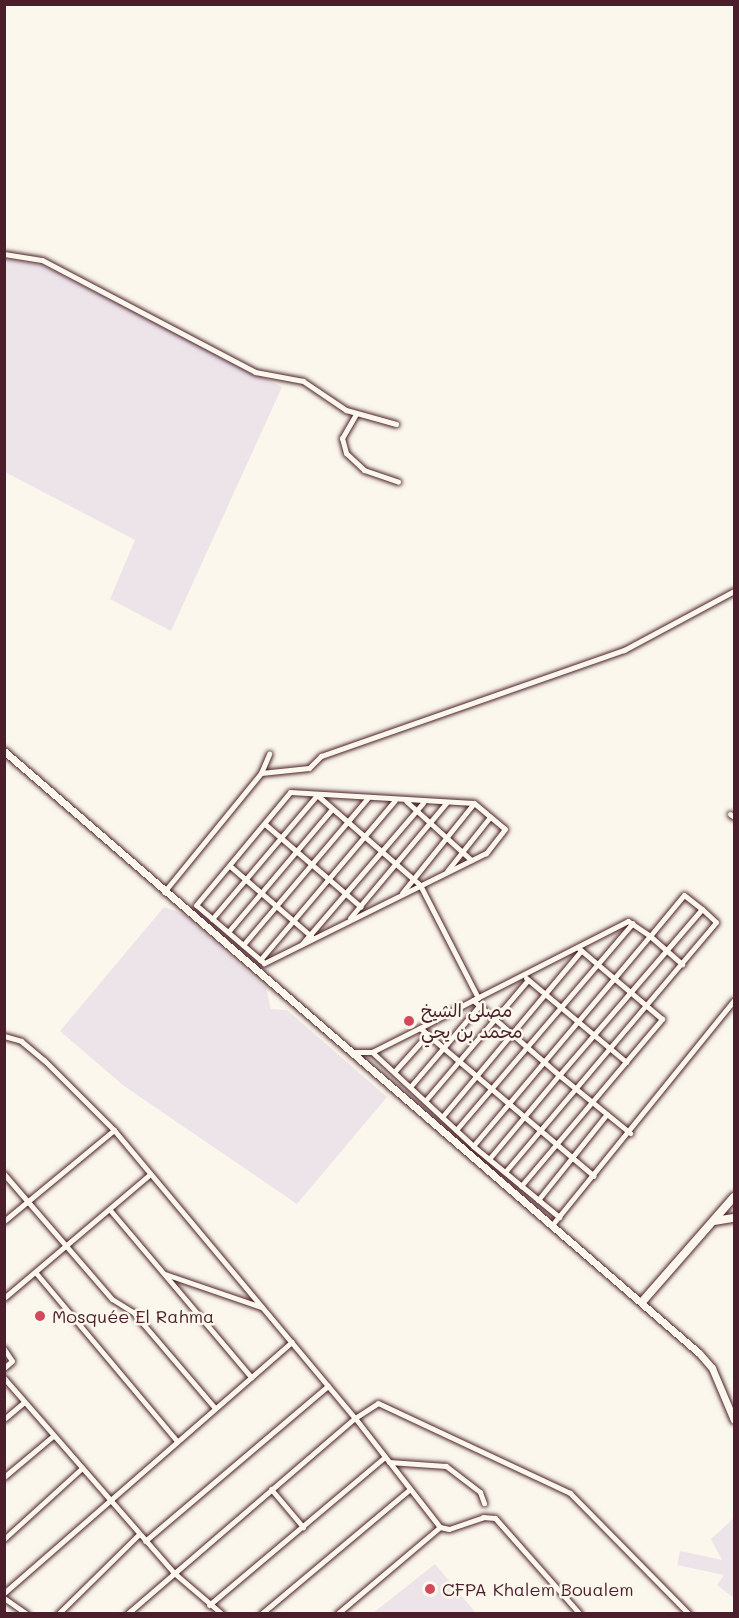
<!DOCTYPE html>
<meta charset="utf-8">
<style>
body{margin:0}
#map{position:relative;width:739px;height:1618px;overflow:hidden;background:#fbf7ec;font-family:Mali,"Playpen Sans Arabic",sans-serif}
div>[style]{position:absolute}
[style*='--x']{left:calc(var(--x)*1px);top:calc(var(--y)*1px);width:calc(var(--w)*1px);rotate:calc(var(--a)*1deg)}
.built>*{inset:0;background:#ede4ea}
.roads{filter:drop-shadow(0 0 2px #4a1f2b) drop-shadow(0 0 2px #4a1f2b)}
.minor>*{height:5px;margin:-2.5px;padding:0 2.5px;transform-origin:2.5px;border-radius:2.5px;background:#fbf7ec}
.tertiary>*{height:7px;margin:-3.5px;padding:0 3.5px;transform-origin:3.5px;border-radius:3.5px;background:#fbf7ec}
.trunk>*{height:8px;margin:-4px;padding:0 4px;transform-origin:4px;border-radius:4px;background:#fbf7ec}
.dots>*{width:16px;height:16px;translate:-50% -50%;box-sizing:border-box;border:3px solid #fbf7ec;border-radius:50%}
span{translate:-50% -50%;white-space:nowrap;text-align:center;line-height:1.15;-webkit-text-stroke:5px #fbf7ec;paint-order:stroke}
.poi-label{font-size:18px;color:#4a1f2b}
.left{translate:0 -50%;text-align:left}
.frame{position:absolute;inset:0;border:6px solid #4a1f2b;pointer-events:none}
</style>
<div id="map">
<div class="built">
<div style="clip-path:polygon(5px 259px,42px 265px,282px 387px,171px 631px,110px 599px,135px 540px,5px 472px)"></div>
<div style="clip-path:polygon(164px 907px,183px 914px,266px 988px,271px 1009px,287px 1010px,387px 1097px,297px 1204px,124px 1086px,60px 1031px)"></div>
<div style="clip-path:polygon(734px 1518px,734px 1598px,717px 1585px,724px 1575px,677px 1565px,680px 1551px,722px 1560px,711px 1539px)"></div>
<div style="clip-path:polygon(435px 1564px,476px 1613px,373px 1613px)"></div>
</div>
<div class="roads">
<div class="minor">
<div style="--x:4;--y:254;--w:38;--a:9"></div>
<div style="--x:42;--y:260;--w:241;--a:27.7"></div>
<div style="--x:255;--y:372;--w:49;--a:10.6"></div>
<div style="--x:303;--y:381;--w:52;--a:34"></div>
<div style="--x:346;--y:410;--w:52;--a:15.6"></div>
<div style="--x:356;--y:414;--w:28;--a:120"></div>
<div style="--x:342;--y:438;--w:16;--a:75"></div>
<div style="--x:346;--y:453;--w:25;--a:43"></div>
<div style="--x:364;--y:470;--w:36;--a:19"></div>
<div style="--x:261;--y:773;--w:48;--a:-5.9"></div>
<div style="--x:309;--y:768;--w:17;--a:-45"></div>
<div style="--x:321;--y:756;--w:321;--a:-19.3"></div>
<div style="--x:624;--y:650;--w:125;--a:-28.2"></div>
<div style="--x:290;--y:792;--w:184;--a:3.4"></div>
<div style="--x:474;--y:803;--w:40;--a:40"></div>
<div style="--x:505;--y:829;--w:31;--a:128"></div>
<div style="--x:486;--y:853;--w:248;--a:153.6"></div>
<div style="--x:264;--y:963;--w:89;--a:-139.5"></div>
<div style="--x:196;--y:905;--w:147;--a:-50.2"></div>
<div style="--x:406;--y:801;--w:88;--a:42.2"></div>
<div style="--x:730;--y:814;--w:5;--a:37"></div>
<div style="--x:266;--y:825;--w:125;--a:40.8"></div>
<div style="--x:230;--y:866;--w:108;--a:40.9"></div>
<div style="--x:447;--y:871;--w:69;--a:-51.5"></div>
<div style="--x:164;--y:892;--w:154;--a:-50.8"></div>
<div style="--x:261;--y:773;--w:21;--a:-67"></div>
<div style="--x:402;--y:893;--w:115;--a:-51.3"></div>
<div style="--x:350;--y:918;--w:151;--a:-50.1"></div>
<div style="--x:212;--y:919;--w:162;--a:-49.7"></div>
<div style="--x:317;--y:795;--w:137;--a:41.1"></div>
<div style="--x:420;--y:885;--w:127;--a:62.8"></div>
<div style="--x:228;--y:932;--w:161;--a:-49.8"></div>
<div style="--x:302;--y:944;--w:186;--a:-49.4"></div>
<div style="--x:243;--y:945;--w:192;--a:-49.7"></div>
<div style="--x:260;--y:960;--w:209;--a:-49.8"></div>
<div style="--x:526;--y:978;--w:131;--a:40"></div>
<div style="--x:420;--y:1028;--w:228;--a:40.4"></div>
<div style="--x:4;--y:1036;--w:18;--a:16"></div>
<div style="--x:21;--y:1041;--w:30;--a:40"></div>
<div style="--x:44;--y:1060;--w:99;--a:45"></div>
<div style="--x:114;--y:1130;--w:376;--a:50.1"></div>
<div style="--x:355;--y:1418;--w:138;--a:52.1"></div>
<div style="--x:440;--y:1527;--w:9;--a:13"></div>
<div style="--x:449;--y:1529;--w:36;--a:-19"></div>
<div style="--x:483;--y:1517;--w:12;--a:5"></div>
<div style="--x:495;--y:1518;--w:128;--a:48.5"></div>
<div style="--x:352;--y:1052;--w:20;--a:0"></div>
<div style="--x:372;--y:1052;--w:54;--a:-26.6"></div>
<div style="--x:420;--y:1028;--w:60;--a:-27.8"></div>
<div style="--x:473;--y:1000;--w:174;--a:-27"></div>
<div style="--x:628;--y:921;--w:27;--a:34"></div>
<div style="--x:650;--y:936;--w:53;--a:-50.3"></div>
<div style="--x:684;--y:895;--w:23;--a:38"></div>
<div style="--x:702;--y:909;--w:219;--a:130.7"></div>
<div style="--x:559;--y:1075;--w:114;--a:-138.9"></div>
<div style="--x:372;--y:1052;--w:138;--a:42.9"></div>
<div style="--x:473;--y:1146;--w:112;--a:39.5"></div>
<div style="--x:394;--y:1072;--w:51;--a:-48.2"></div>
<div style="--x:410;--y:1087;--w:106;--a:-49.6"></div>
<div style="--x:425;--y:1101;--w:159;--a:-49.6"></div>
<div style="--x:442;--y:1117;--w:217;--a:-50.1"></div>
<div style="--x:456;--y:1130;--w:272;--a:-49.5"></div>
<div style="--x:473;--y:1146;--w:275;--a:-49.9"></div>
<div style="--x:650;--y:936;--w:43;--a:41.2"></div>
<div style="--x:489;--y:1159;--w:109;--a:-50.2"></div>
<div style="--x:559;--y:1075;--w:92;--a:39.2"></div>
<div style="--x:505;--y:1172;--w:327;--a:-49.8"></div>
<div style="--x:716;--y:922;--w:19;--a:-137"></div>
<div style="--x:4;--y:1174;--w:165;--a:49.2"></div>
<div style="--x:112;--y:1299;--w:25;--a:32"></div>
<div style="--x:133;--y:1312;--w:126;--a:49.5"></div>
<div style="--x:521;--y:1186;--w:219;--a:-49.8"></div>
<div style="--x:662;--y:1019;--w:111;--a:-139.7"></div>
<div style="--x:538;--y:1200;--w:110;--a:-51.3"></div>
<div style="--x:110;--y:1210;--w:219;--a:49.8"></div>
<div style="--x:4;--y:1221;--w:143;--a:-39.6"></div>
<div style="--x:552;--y:1225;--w:289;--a:-51"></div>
<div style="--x:36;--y:1273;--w:219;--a:50"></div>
<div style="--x:165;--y:1274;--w:102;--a:19"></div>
<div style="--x:4;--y:1298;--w:192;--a:-40.3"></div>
<div style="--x:4;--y:1349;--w:14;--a:56"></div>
<div style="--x:12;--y:1361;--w:11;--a:139"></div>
<div style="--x:4;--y:1378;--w:257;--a:48.9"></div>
<div style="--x:173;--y:1572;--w:65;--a:40.6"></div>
<div style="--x:4;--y:1419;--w:26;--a:-40"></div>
<div style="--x:389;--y:1462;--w:57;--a:4"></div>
<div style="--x:446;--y:1466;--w:43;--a:37.4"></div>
<div style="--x:480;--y:1492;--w:12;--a:70"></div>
<div style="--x:4;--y:1477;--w:64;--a:-39.9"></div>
<div style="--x:271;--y:1489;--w:50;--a:49.9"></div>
<div style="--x:4;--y:1539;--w:104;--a:-42.3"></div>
<div style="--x:145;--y:1541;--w:240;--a:-40.3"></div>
<div style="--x:4;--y:1593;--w:382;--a:-41.1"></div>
<div style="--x:4;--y:1598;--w:28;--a:35"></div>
<div style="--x:209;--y:1605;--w:230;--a:-40.1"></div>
<div style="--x:58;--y:1614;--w:114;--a:-44.6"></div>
<div style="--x:127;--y:1614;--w:301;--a:-40.7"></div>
<div style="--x:355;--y:1418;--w:27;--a:-33"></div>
<div style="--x:378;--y:1403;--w:212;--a:25.1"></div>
<div style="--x:570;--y:1493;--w:170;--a:45.5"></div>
<div style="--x:261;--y:1614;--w:194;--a:-40"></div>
<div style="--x:337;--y:1614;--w:135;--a:-40.2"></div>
</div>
<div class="tertiary">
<div style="--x:4;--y:751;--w:919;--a:40.9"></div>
<div style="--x:699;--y:1353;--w:20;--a:49"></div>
<div style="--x:712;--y:1368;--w:56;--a:67.1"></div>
</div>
<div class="trunk">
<div style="--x:714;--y:1221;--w:20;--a:-9"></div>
<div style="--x:642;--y:1302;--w:140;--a:-48.8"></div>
</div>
</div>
<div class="dots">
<div style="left:409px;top:1021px;background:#d1495b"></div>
<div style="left:40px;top:1316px;background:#d1495b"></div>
<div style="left:430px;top:1589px;background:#d1495b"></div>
</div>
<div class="poi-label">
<span class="left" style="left:421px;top:1021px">مصلى الشيخ<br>محمد بن يحي</span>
<span class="left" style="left:52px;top:1316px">Mosquée El Rahma</span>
<span class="left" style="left:442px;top:1589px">CFPA Khalem Boualem</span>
</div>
<div class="frame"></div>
</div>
